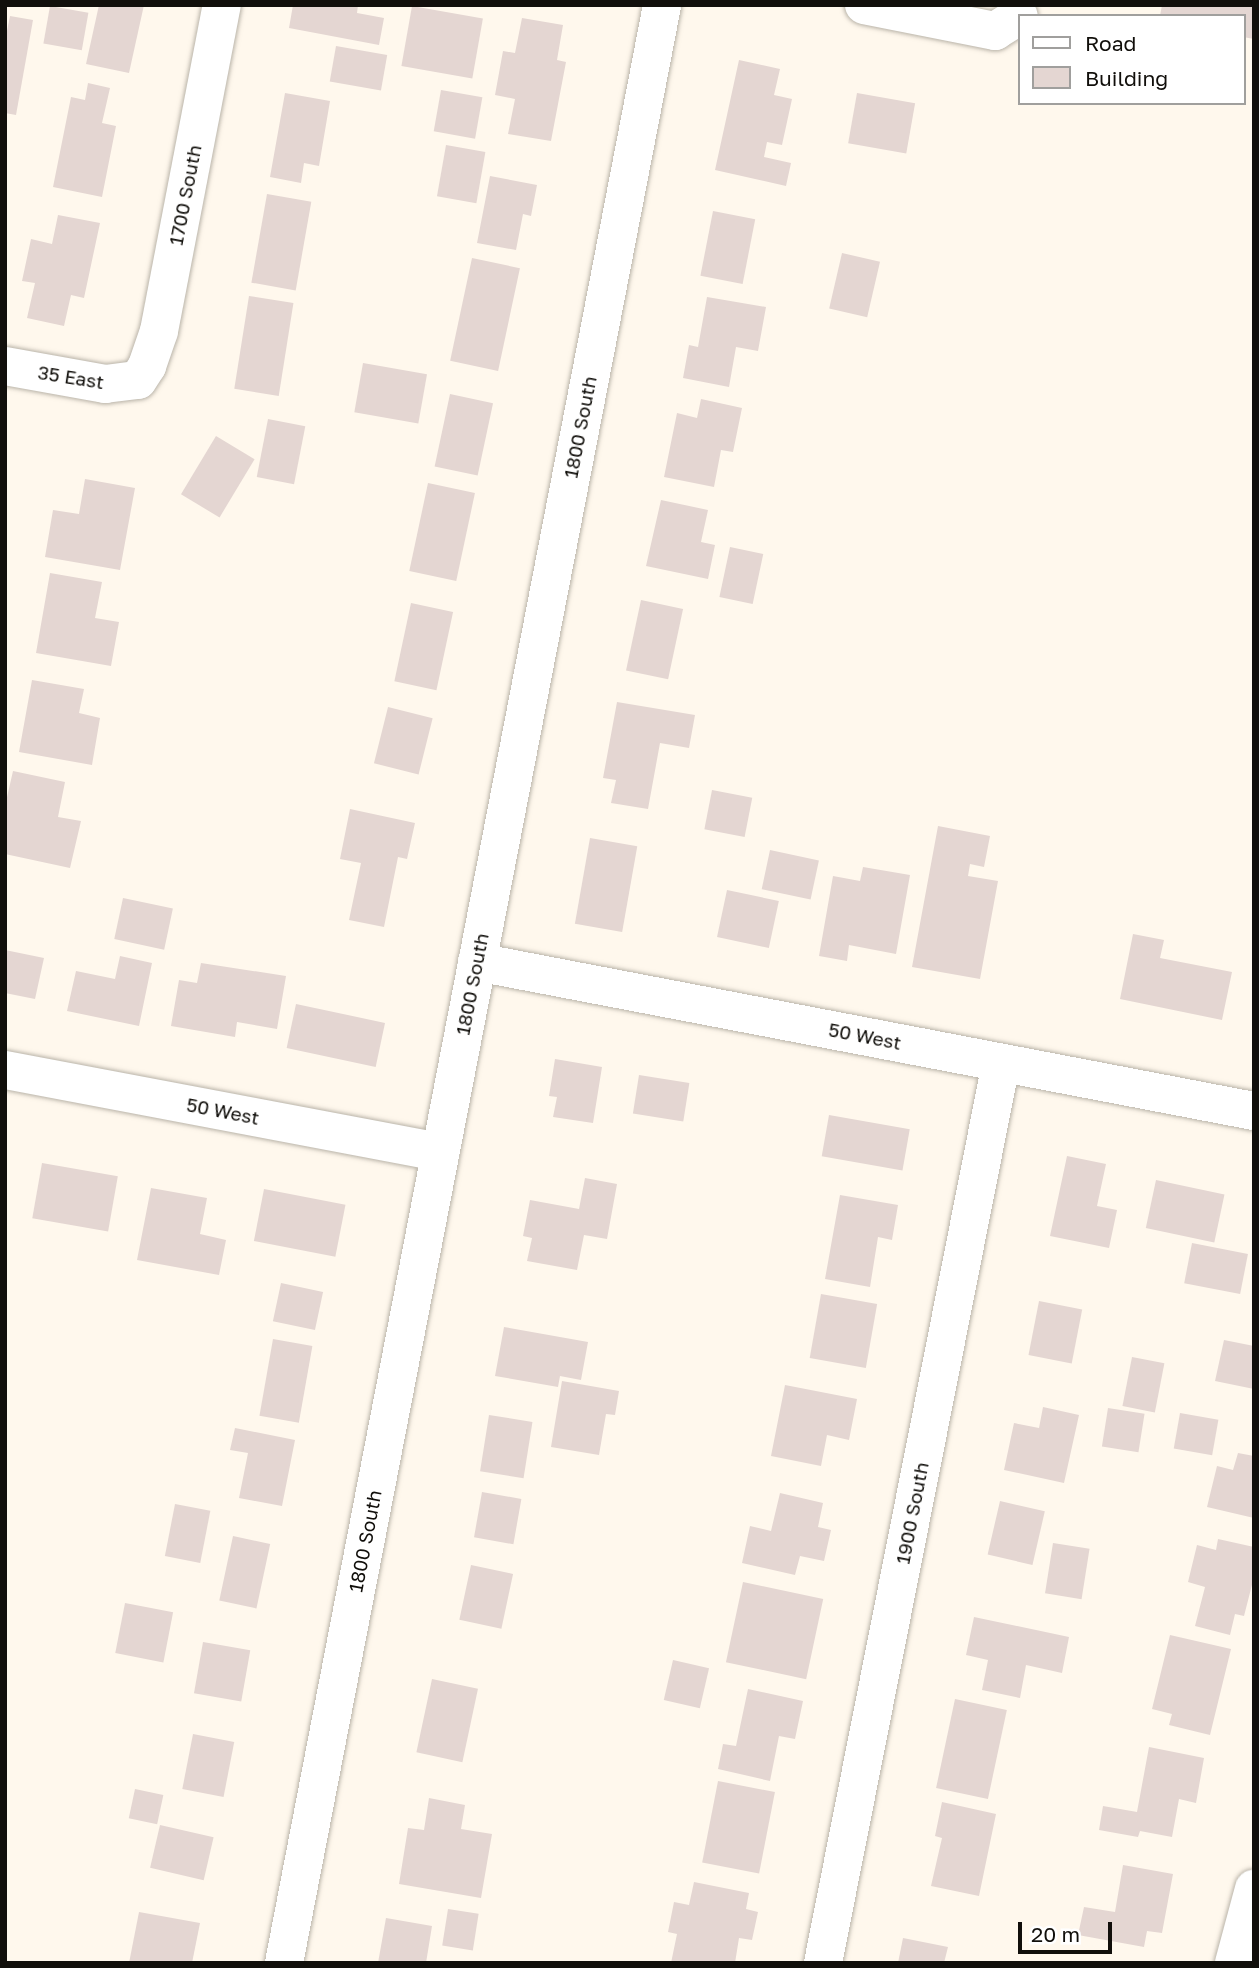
<!DOCTYPE html>
<style>
body{margin:0}
#map{position:relative;width:1259px;height:1968px;overflow:hidden;background:#fff8ed;font-family:"Golos Text",sans-serif}
div>[style]{position:absolute}
[style*='--x']{left:calc(var(--x)*1px);top:calc(var(--y)*1px);width:calc(var(--w)*1px);rotate:calc(var(--a)*1deg)}
.building>*{inset:0;background:#e4d6d2;transform-origin:0 0}
.roads{filter:drop-shadow(0 0 2px #bab4a9) drop-shadow(0 0 2px #bab4a9)}
.minor>*{height:38px;margin:-19px;padding:0 19px;transform-origin:19px;border-radius:19px;background:#fff}
span{translate:-50% -50%;white-space:nowrap;text-align:center;line-height:1.15;-webkit-text-stroke:5px #fff;paint-order:stroke}
.street-label{font-size:19px;color:#110f0b}
.frame{position:absolute;inset:0;border:7px solid #110f0b;pointer-events:none}
.legend{position:absolute;left:1018px;top:14px;width:228px;height:91px;box-sizing:border-box;background:#fff;border:2px solid #a09f9d;margin:0;padding:9px 12px;list-style:none;font-size:21px;color:#110f0b}
.legend li{display:flex;align-items:center;gap:14px;height:35px}
.legend b{width:35px;border:2px solid #a09f9d}
.scale{position:absolute;left:1018px;top:1922px;width:94px;height:32px;box-sizing:border-box;border:4px solid #110f0b;border-top:0;padding-left:9px;font-size:21px;line-height:24px;white-space:nowrap;color:#110f0b;-webkit-text-stroke:5px #fff;paint-order:stroke}
</style>
<div id="map">
<div class="building">
<div style="clip-path:polygon(99px 5px,144px 5px,129px 73px,86px 64px)"></div>
<div style="clip-path:polygon(293px 5px,358px 5px,357px 13px,384px 18px,379px 45px,289px 28px)"></div>
<div style="clip-path:polygon(1162px 5px,1254px 5px,1254px 39px,1243px 37px,1243px 16px,1160px 16px)"></div>
<div style="left:50px;top:6px;width:39px;height:38px;rotate:10deg"></div>
<div style="left:412px;top:6px;width:72px;height:61px;rotate:10deg"></div>
<div style="clip-path:polygon(10px 16px,33px 20px,16px 115px,5px 113px,5px 41px)"></div>
<div style="clip-path:polygon(522px 18px,563px 25px,557px 60px,566px 62px,551px 141px,508px 134px,515px 99px,495px 95px,503px 51px,515px 53px)"></div>
<div style="left:336px;top:46px;width:52px;height:36px;rotate:10deg"></div>
<div style="clip-path:polygon(739px 60px,780px 69px,774px 95px,792px 99px,782px 145px,767px 142px,764px 157px,791px 163px,786px 186px,715px 170px)"></div>
<div style="clip-path:polygon(88px 83px,110px 88px,102px 123px,116px 126px,102px 197px,53px 187px,71px 97px,85px 100px)"></div>
<div style="left:441px;top:90px;width:42px;height:42px;rotate:10deg"></div>
<div style="clip-path:polygon(285px 93px,330px 101px,319px 166px,304px 163px,301px 183px,270px 177px)"></div>
<div style="left:857px;top:93px;width:59px;height:51px;rotate:10deg"></div>
<div style="left:446px;top:145px;width:40px;height:52px;rotate:10deg"></div>
<div style="clip-path:polygon(490px 176px,537px 185px,531px 216px,523px 214px,516px 250px,477px 243px)"></div>
<div style="left:267px;top:194px;width:45px;height:90px;rotate:10deg"></div>
<div style="left:713px;top:211px;width:43px;height:66px;rotate:11deg"></div>
<div style="clip-path:polygon(58px 215px,100px 223px,84px 298px,71px 295px,64px 326px,27px 318px,35px 283px,22px 281px,31px 239px,52px 244px)"></div>
<div style="left:842px;top:253px;width:39px;height:57px;rotate:13deg"></div>
<div style="left:472px;top:258px;width:49px;height:105px;rotate:12deg"></div>
<div style="left:249px;top:296px;width:45px;height:94px;rotate:9deg"></div>
<div style="clip-path:polygon(707px 297px,766px 307px,758px 351px,736px 347px,729px 387px,683px 378px,689px 345px,698px 347px)"></div>
<div style="left:363px;top:363px;width:65px;height:50px;rotate:10deg"></div>
<div style="left:450px;top:394px;width:44px;height:74px;rotate:12deg"></div>
<div style="clip-path:polygon(701px 399px,742px 408px,733px 452px,721px 450px,714px 487px,664px 477px,677px 413px,697px 418px)"></div>
<div style="left:268px;top:419px;width:38px;height:59px;rotate:11deg"></div>
<div style="left:216px;top:436px;width:45px;height:68px;rotate:31deg"></div>
<div style="clip-path:polygon(85px 479px,135px 488px,120px 570px,45px 557px,53px 510px,79px 514px)"></div>
<div style="left:428px;top:483px;width:48px;height:90px;rotate:12deg"></div>
<div style="clip-path:polygon(661px 500px,708px 510px,701px 542px,715px 545px,708px 579px,646px 566px)"></div>
<div style="left:730px;top:547px;width:34px;height:51px;rotate:12deg"></div>
<div style="clip-path:polygon(50px 573px,102px 582px,95px 618px,119px 622px,111px 666px,36px 653px)"></div>
<div style="left:641px;top:600px;width:43px;height:72px;rotate:12deg"></div>
<div style="left:411px;top:603px;width:43px;height:80px;rotate:12deg"></div>
<div style="clip-path:polygon(32px 680px,84px 689px,79px 713px,100px 718px,92px 765px,19px 752px)"></div>
<div style="clip-path:polygon(617px 702px,695px 715px,689px 748px,660px 743px,648px 809px,611px 803px,616px 780px,603px 778px)"></div>
<div style="left:388px;top:707px;width:46px;height:58px;rotate:14deg"></div>
<div style="clip-path:polygon(13px 771px,65px 782px,58px 817px,81px 821px,70px 868px,5px 854px,5px 806px)"></div>
<div style="left:712px;top:790px;width:41px;height:40px;rotate:11deg"></div>
<div style="clip-path:polygon(350px 809px,415px 823px,407px 859px,398px 857px,384px 927px,349px 920px,361px 863px,340px 859px)"></div>
<div style="clip-path:polygon(938px 826px,990px 836px,984px 867px,970px 864px,968px 876px,998px 881px,980px 979px,912px 967px)"></div>
<div style="left:590px;top:838px;width:48px;height:87px;rotate:10deg"></div>
<div style="left:770px;top:850px;width:50px;height:40px;rotate:12deg"></div>
<div style="clip-path:polygon(863px 867px,910px 875px,896px 954px,849px 945px,847px 961px,819px 956px,833px 876px,860px 881px)"></div>
<div style="left:727px;top:890px;width:53px;height:48px;rotate:12deg"></div>
<div style="left:123px;top:898px;width:51px;height:42px;rotate:12deg"></div>
<div style="clip-path:polygon(1133px 934px,1164px 940px,1160px 958px,1232px 972px,1222px 1020px,1120px 999px)"></div>
<div style="clip-path:polygon(5px 950px,44px 958px,35px 999px,5px 993px)"></div>
<div style="clip-path:polygon(120px 956px,152px 963px,139px 1026px,67px 1011px,76px 971px,115px 979px)"></div>
<div style="clip-path:polygon(201px 963px,286px 976px,277px 1029px,237px 1022px,235px 1037px,171px 1026px,179px 980px,197px 983px)"></div>
<div style="left:296px;top:1004px;width:91px;height:45px;rotate:12deg"></div>
<div style="clip-path:polygon(555px 1059px,602px 1067px,593px 1123px,553px 1117px,557px 1097px,549px 1096px)"></div>
<div style="left:639px;top:1075px;width:51px;height:39px;rotate:9deg"></div>
<div style="left:829px;top:1115px;width:82px;height:42px;rotate:10deg"></div>
<div style="clip-path:polygon(1067px 1156px,1106px 1164px,1097px 1206px,1117px 1210px,1109px 1248px,1050px 1236px)"></div>
<div style="left:42px;top:1163px;width:77px;height:56px;rotate:10deg"></div>
<div style="clip-path:polygon(585px 1178px,617px 1184px,607px 1239px,584px 1235px,577px 1270px,527px 1261px,532px 1238px,523px 1236px,530px 1200px,579px 1209px)"></div>
<div style="left:1156px;top:1180px;width:70px;height:49px;rotate:12deg"></div>
<div style="clip-path:polygon(151px 1188px,207px 1198px,200px 1234px,226px 1240px,219px 1275px,137px 1260px)"></div>
<div style="left:264px;top:1189px;width:83px;height:53px;rotate:11deg"></div>
<div style="clip-path:polygon(840px 1195px,898px 1205px,892px 1240px,878px 1237px,870px 1287px,825px 1279px)"></div>
<div style="left:1192px;top:1243px;width:57px;height:41px;rotate:11deg"></div>
<div style="left:281px;top:1283px;width:43px;height:39px;rotate:12deg"></div>
<div style="left:821px;top:1294px;width:57px;height:65px;rotate:10deg"></div>
<div style="left:1039px;top:1301px;width:44px;height:55px;rotate:11deg"></div>
<div style="clip-path:polygon(504px 1327px,588px 1342px,581px 1380px,560px 1376px,558px 1387px,495px 1376px)"></div>
<div style="left:273px;top:1339px;width:40px;height:78px;rotate:10deg"></div>
<div style="clip-path:polygon(1224px 1340px,1254px 1346px,1254px 1389px,1215px 1381px)"></div>
<div style="left:1132px;top:1357px;width:33px;height:50px;rotate:11deg"></div>
<div style="clip-path:polygon(562px 1381px,619px 1391px,615px 1415px,606px 1414px,599px 1455px,551px 1447px)"></div>
<div style="clip-path:polygon(785px 1385px,857px 1399px,849px 1440px,827px 1435px,821px 1466px,771px 1456px)"></div>
<div style="clip-path:polygon(1043px 1407px,1079px 1415px,1064px 1483px,1004px 1470px,1014px 1423px,1039px 1428px)"></div>
<div style="left:1108px;top:1408px;width:37px;height:39px;rotate:9deg"></div>
<div style="left:1180px;top:1413px;width:39px;height:36px;rotate:10deg"></div>
<div style="left:489px;top:1415px;width:44px;height:57px;rotate:9deg"></div>
<div style="clip-path:polygon(235px 1428px,295px 1440px,282px 1506px,239px 1498px,248px 1453px,230px 1450px)"></div>
<div style="clip-path:polygon(1238px 1453px,1254px 1456px,1254px 1518px,1207px 1507px,1217px 1466px,1233px 1470px)"></div>
<div style="left:482px;top:1492px;width:40px;height:46px;rotate:10deg"></div>
<div style="clip-path:polygon(780px 1493px,823px 1503px,818px 1527px,831px 1530px,824px 1561px,800px 1556px,795px 1575px,742px 1563px,750px 1526px,771px 1531px)"></div>
<div style="left:1000px;top:1501px;width:46px;height:55px;rotate:13deg"></div>
<div style="left:175px;top:1504px;width:36px;height:53px;rotate:11deg"></div>
<div style="left:233px;top:1536px;width:38px;height:66px;rotate:12deg"></div>
<div style="clip-path:polygon(1218px 1539px,1254px 1547px,1254px 1577px,1244px 1616px,1235px 1614px,1230px 1635px,1195px 1626px,1205px 1587px,1188px 1582px,1197px 1545px,1216px 1550px)"></div>
<div style="left:1053px;top:1543px;width:37px;height:51px;rotate:9deg"></div>
<div style="left:471px;top:1565px;width:43px;height:56px;rotate:12deg"></div>
<div style="left:743px;top:1582px;width:82px;height:82px;rotate:12deg"></div>
<div style="left:125px;top:1603px;width:49px;height:51px;rotate:11deg"></div>
<div style="clip-path:polygon(974px 1617px,1069px 1637px,1062px 1673px,1026px 1665px,1020px 1698px,982px 1690px,988px 1660px,966px 1655px)"></div>
<div style="clip-path:polygon(1170px 1635px,1231px 1649px,1210px 1735px,1169px 1725px,1172px 1714px,1152px 1709px)"></div>
<div style="left:203px;top:1642px;width:48px;height:52px;rotate:10deg"></div>
<div style="left:673px;top:1660px;width:37px;height:41px;rotate:13deg"></div>
<div style="left:432px;top:1679px;width:47px;height:75px;rotate:12deg"></div>
<div style="clip-path:polygon(748px 1689px,803px 1701px,795px 1739px,779px 1736px,770px 1781px,718px 1769px,723px 1744px,736px 1746px)"></div>
<div style="left:955px;top:1699px;width:53px;height:91px;rotate:12deg"></div>
<div style="left:193px;top:1734px;width:42px;height:56px;rotate:11deg"></div>
<div style="clip-path:polygon(1149px 1747px,1204px 1758px,1196px 1803px,1179px 1799px,1172px 1837px,1140px 1831px,1138px 1837px,1099px 1830px,1103px 1806px,1137px 1812px)"></div>
<div style="left:718px;top:1781px;width:58px;height:83px;rotate:11deg"></div>
<div style="left:135px;top:1789px;width:29px;height:30px;rotate:12deg"></div>
<div style="clip-path:polygon(429px 1798px,465px 1805px,461px 1829px,492px 1834px,481px 1898px,399px 1884px,408px 1828px,424px 1830px)"></div>
<div style="clip-path:polygon(942px 1802px,996px 1814px,979px 1896px,931px 1886px,942px 1838px,935px 1836px)"></div>
<div style="left:160px;top:1825px;width:55px;height:44px;rotate:13deg"></div>
<div style="clip-path:polygon(1123px 1865px,1173px 1874px,1162px 1933px,1147px 1931px,1144px 1947px,1078px 1935px,1084px 1907px,1115px 1912px)"></div>
<div style="clip-path:polygon(694px 1882px,749px 1893px,746px 1909px,758px 1912px,752px 1940px,739px 1938px,735px 1963px,671px 1963px,677px 1934px,668px 1932px,674px 1902px,689px 1905px)"></div>
<div style="left:448px;top:1909px;width:31px;height:37px;rotate:9deg"></div>
<div style="clip-path:polygon(139px 1912px,200px 1923px,192px 1963px,129px 1963px)"></div>
<div style="clip-path:polygon(386px 1918px,432px 1926px,426px 1963px,378px 1963px)"></div>
<div style="clip-path:polygon(903px 1938px,948px 1947px,944px 1963px,898px 1963px)"></div>
</div>
<div class="roads">
<div class="minor">
<div style="--x:864;--y:5;--w:134;--a:11.2"></div>
<div style="--x:995;--y:31;--w:28;--a:-32"></div>
<div style="--x:5;--y:366;--w:102;--a:10.2"></div>
<div style="--x:105;--y:384;--w:33;--a:-7"></div>
<div style="--x:138;--y:380;--w:17;--a:-57"></div>
<div style="--x:147;--y:366;--w:37;--a:-71"></div>
<div style="--x:159;--y:331;--w:332;--a:-79.1"></div>
<div style="--x:477;--y:962;--w:791;--a:10.86"></div>
<div style="--x:5;--y:1070;--w:443;--a:10.7"></div>
<div style="--x:284;--y:1963;--w:1994;--a:-79.07"></div>
<div style="--x:823;--y:1963;--w:917;--a:-78.81"></div>
<div style="--x:1234;--y:1963;--w:77;--a:-74.9"></div>
</div>
</div>
<div class="street-label">
<span style="left:185px;top:195px;rotate:-79deg">1700 South</span>
<span style="left:71px;top:377px;rotate:9deg">35 East</span>
<span style="left:580px;top:427px;rotate:-79deg">1800 South</span>
<span style="left:472px;top:984px;rotate:-79deg">1800 South</span>
<span style="left:865px;top:1036px;rotate:11deg">50 West</span>
<span style="left:223px;top:1111px;rotate:11deg">50 West</span>
<span style="left:912px;top:1513px;rotate:-79deg">1900 South</span>
<span style="left:365px;top:1541px;rotate:-79deg">1800 South</span>
</div>
<div class="frame"></div>
<ul class="legend">
<li><b style="height:9px;background:#fff"></b>Road</li>
<li><b style="height:19px;background:#e4d6d2"></b>Building</li>
</ul>
<div class="scale">20 m</div>
</div>
